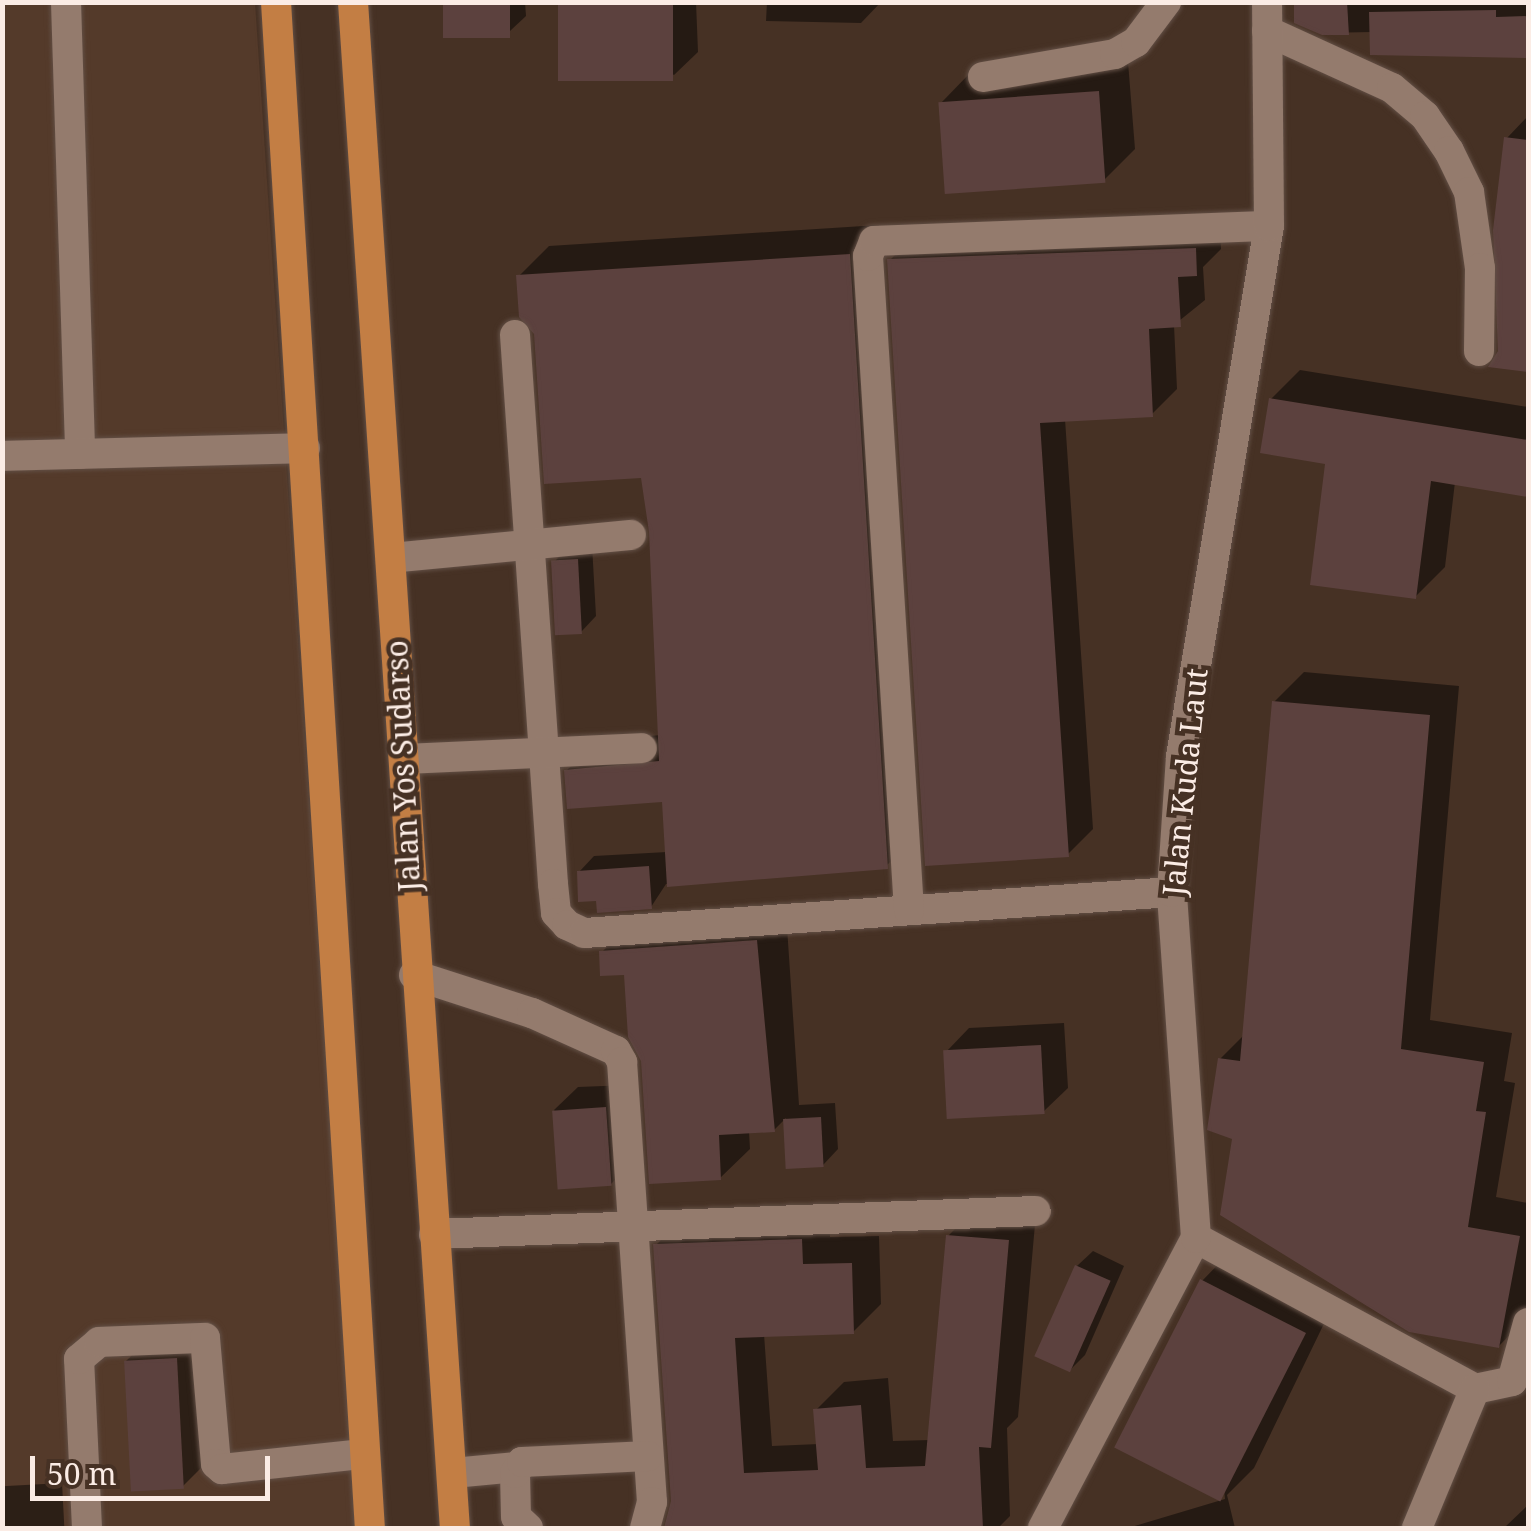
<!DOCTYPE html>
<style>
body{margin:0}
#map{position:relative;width:1531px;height:1531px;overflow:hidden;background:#463124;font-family:"Noto Serif",serif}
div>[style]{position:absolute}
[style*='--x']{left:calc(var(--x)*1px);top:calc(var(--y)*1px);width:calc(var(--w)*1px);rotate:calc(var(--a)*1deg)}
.built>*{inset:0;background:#543a2a}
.shadow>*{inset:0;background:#0007;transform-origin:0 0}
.building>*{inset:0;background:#5c413e;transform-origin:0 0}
.roads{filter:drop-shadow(0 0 2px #624f45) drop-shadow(0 0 2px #624f45)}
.minor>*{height:30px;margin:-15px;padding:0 15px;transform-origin:15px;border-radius:15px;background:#947b6d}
.major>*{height:30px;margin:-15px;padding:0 15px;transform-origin:15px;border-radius:15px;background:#c37e44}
span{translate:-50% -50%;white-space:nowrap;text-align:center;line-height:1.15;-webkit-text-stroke:9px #463124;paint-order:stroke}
.street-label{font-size:30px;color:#fbece5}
.frame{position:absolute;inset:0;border:5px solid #fbece5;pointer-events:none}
.scale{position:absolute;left:30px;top:1456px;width:240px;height:45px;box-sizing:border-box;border:5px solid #fbece5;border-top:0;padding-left:12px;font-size:30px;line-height:35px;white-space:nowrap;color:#fbece5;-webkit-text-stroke:8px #463124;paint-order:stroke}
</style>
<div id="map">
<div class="built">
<div style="clip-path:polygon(3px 3px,255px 3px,358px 1528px,3px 1528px)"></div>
</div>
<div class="shadow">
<div style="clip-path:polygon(446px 2px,525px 2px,526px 16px,510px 31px)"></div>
<div style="clip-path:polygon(560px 2px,696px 2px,698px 52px,674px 75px)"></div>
<div style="clip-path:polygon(767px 2px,881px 2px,861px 23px,766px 21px)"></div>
<div style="clip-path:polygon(1294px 2px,1528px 2px,1528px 56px,1496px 57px,1372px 32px,1322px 33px,1296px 21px)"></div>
<div style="clip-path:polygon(1128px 62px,1135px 149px,1104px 180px,941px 103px,971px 72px)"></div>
<div style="clip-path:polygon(1528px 116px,1528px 370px,1492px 365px,1500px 352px,1507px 138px)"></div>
<div style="clip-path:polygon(1220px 224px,1221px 249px,1203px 267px,1205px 300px,1174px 325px,1177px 389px,1152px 414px,1065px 419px,1093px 829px,1068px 854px,890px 260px,915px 235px)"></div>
<div style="clip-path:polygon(879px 225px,917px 836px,886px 866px,666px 884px,651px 907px,599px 898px,579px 872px,594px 856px,667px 852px,664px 800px,566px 771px,597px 741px,661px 735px,652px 534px,643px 475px,536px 333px,519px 276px,549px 246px)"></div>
<div style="clip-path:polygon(1300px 370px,1528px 407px,1528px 494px,1455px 482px,1445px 567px,1416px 596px,1328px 462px,1271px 399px)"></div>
<div style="clip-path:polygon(592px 545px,596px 616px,581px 632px,554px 562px,569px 547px)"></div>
<div style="clip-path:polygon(1304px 672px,1459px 686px,1430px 1020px,1512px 1033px,1504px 1081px,1515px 1083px,1496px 1197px,1528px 1203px,1528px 1316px,1499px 1346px,1234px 1137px,1220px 1059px,1245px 1034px,1274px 702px)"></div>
<div style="clip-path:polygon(786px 912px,799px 1105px,835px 1103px,838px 1149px,823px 1165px,789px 1167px,786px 1118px,774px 1130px,749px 1131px,750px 1149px,720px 1178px,643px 1060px,627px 972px,602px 952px,631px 922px)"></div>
<div style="clip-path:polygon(1064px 1023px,1068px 1088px,1044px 1111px,946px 1052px,969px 1028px)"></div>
<div style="clip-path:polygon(629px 1085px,634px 1160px,611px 1184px,554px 1110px,578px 1087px)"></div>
<div style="clip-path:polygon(976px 1208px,1036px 1213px,1018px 1417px,1007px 1428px,1010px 1516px,998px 1528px,666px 1528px,673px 1501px,656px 1245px,684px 1217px,829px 1212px,830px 1237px,879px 1236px,881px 1304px,853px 1332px,764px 1334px,772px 1446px,819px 1444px,816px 1410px,844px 1382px,888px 1378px,893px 1441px,930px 1440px,948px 1236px)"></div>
<div style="clip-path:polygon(1232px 1250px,1335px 1301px,1254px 1468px,1227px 1495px,1235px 1528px,1128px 1528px,1225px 1499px,1202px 1281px)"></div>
<div style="clip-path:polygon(1093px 1251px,1124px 1266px,1085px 1355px,1070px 1370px,1077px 1266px)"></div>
<div style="clip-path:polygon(199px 1336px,206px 1463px,183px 1486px,126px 1361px,150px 1338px)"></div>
<div style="left:62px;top:1483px;width:45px;height:60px;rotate:87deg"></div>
<div style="clip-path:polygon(1528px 1505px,1528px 1528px,1504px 1528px)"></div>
</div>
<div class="building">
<div style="left:443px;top:2px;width:67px;height:36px"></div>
<div style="left:558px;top:2px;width:115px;height:79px"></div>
<div style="clip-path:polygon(1294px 2px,1347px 2px,1349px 35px,1322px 35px,1294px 23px)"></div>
<div style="clip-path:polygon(1496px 10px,1496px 17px,1528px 16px,1528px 58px,1370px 55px,1369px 12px)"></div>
<div style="left:1099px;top:91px;width:92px;height:161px;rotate:86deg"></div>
<div style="clip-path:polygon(1504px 137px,1528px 140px,1528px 372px,1488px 367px,1498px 351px,1493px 230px)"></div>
<div style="clip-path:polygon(1196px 248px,1197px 276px,1178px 277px,1181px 327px,1149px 329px,1153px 417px,1040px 423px,1069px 857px,925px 866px,887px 259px)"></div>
<div style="clip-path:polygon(850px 254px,888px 869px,667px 887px,662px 802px,567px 809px,564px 770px,659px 761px,649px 532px,641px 478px,544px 484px,534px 334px,519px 317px,516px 275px)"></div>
<div style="clip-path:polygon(1269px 398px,1528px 440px,1528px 497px,1431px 481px,1416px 599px,1310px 585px,1325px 464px,1260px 453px)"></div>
<div style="left:578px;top:559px;width:75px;height:27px;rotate:87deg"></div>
<div style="clip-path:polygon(1272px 701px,1430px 715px,1401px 1049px,1484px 1062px,1476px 1111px,1486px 1112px,1468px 1227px,1520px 1236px,1499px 1348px,1409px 1332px,1220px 1215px,1232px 1139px,1207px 1130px,1218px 1058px,1240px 1061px)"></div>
<div style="clip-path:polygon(649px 866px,652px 909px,597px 913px,596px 901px,578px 902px,577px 871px)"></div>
<div style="clip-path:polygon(757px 940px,775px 1132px,719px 1135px,721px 1180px,649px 1184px,641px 1061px,628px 1037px,624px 975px,600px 976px,599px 951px)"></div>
<div style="left:1041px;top:1045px;width:69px;height:98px;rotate:87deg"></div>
<div style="left:606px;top:1107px;width:79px;height:54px;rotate:86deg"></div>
<div style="left:821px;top:1117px;width:50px;height:38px;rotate:87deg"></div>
<div style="clip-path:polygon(946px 1235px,1009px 1240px,991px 1448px,979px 1447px,983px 1528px,664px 1528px,671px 1501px,653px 1244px,802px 1239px,803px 1264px,852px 1263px,854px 1334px,735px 1338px,744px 1473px,818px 1470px,813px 1409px,861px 1405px,866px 1468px,925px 1466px)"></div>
<div style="left:1075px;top:1265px;width:39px;height:100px;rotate:24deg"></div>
<div style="left:1200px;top:1279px;width:119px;height:189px;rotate:27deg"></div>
<div style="left:177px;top:1358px;width:131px;height:53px;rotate:87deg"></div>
</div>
<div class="roads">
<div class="minor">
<div style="--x:66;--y:2;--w:452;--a:88.2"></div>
<div style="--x:1267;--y:31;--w:137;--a:24.5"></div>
<div style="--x:1392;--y:88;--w:43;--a:40.3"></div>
<div style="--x:1425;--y:116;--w:42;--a:55.6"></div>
<div style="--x:1449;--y:151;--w:46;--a:64"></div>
<div style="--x:1469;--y:192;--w:77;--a:81.8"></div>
<div style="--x:1480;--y:268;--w:83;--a:90.7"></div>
<div style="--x:983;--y:77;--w:134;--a:-9.9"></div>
<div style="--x:1115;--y:54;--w:24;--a:-30"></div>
<div style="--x:1136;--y:42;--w:50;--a:-53.1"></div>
<div style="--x:515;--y:335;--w:550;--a:86.04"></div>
<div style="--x:553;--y:884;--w:29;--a:84"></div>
<div style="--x:556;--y:913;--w:16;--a:47"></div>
<div style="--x:567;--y:925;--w:19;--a:25"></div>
<div style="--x:584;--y:933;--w:589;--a:-3.99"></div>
<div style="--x:2;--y:456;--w:303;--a:-1.5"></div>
<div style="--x:391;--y:558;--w:241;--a:-5.5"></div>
<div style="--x:404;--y:759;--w:238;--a:-2.6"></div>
<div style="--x:909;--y:910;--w:655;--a:-93.59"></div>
<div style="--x:868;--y:256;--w:16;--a:-68"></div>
<div style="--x:874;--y:241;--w:395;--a:-2.2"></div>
<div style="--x:414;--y:975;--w:124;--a:17.9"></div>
<div style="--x:532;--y:1013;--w:92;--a:24.3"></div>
<div style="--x:616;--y:1051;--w:13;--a:61"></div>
<div style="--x:622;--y:1062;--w:441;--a:86.1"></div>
<div style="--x:652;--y:1502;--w:27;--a:105"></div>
<div style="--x:434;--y:1234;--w:602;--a:-2.19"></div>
<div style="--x:1196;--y:1238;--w:317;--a:28.4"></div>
<div style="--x:1475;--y:1389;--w:38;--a:-12"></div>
<div style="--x:1512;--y:1381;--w:60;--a:-74.6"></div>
<div style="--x:453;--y:1473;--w:64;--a:-5.4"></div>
<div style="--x:87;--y:1528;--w:169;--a:-92.7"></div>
<div style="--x:79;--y:1359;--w:26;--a:-40"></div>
<div style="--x:99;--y:1342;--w:106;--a:-2.2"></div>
<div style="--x:205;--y:1338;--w:126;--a:85"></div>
<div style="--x:216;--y:1464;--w:8;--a:40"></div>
<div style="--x:222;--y:1469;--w:142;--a:-6.1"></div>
<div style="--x:528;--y:1528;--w:16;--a:-137"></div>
<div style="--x:516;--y:1517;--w:44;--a:-91.3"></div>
<div style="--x:515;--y:1473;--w:13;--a:-58"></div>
<div style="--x:522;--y:1462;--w:126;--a:-2.7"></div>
<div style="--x:1043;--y:1528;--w:328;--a:-62.2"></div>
<div style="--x:1196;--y:1238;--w:347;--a:-94"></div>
<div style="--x:1172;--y:892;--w:136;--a:-86.2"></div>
<div style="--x:1181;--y:756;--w:537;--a:-80.57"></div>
<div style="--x:1269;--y:226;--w:224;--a:-90.5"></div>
<div style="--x:1417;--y:1528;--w:151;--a:-67.4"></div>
</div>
<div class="major">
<div style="--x:276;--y:2;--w:1529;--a:86.48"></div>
<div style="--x:353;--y:2;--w:1529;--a:86.18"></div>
</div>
</div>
<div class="street-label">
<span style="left:403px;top:766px;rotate:-93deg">Jalan Yos Sudarso</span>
<span style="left:1185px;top:782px;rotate:-84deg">Jalan Kuda Laut</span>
</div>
<div class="frame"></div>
<div class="scale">50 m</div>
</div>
